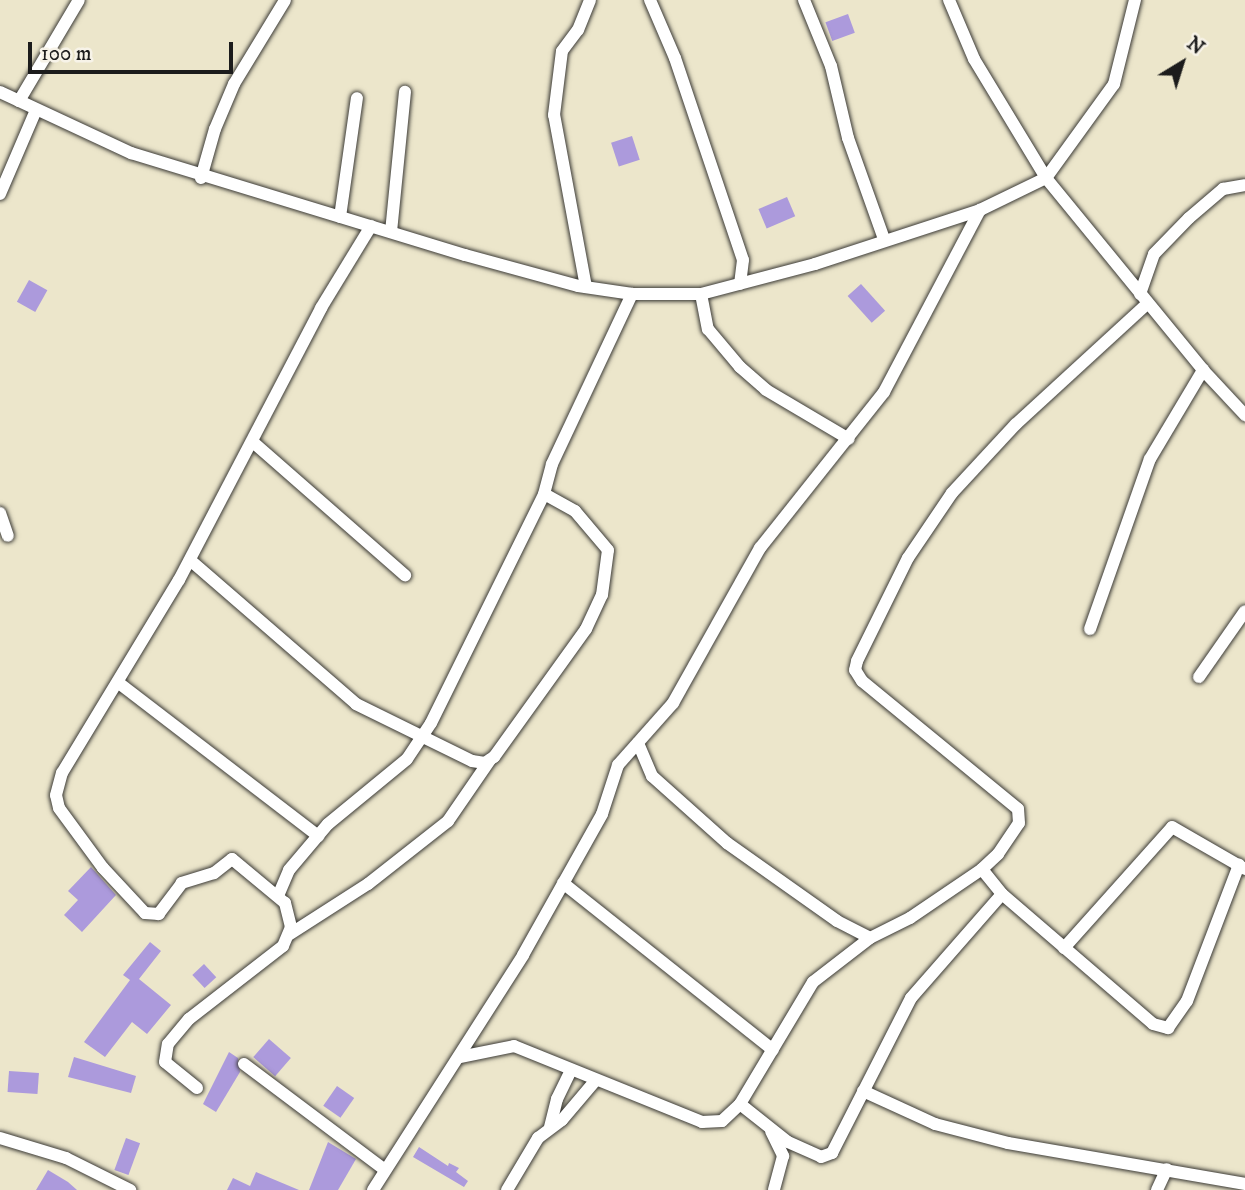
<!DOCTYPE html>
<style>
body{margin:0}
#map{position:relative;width:1245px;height:1190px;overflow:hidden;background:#ece6cb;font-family:"IM FELL DW Pica",serif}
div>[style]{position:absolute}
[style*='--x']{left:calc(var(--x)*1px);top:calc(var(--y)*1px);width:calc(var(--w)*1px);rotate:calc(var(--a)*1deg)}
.building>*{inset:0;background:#ac9adc;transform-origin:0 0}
.roads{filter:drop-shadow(0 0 2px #3b3a36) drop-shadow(0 0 2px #3b3a36)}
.street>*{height:12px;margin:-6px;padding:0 6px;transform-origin:6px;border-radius:6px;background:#fff}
span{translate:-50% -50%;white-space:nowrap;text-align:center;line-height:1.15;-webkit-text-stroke:5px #f7f3e8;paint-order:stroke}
.north{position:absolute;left:1147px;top:28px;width:70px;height:70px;-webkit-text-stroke:5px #f7f3e8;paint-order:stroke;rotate:38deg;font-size:19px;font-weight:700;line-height:28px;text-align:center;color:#1c1c1c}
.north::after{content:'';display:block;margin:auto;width:24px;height:32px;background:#1c1c1c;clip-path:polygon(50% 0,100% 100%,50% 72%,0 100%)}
.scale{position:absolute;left:28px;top:42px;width:205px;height:32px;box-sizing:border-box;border:4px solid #1c1c1c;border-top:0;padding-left:9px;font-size:21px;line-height:24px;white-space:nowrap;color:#1c1c1c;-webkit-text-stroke:5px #f7f3e8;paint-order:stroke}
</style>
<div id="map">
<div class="building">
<div style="left:848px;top:14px;width:20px;height:24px;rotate:70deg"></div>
<div style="left:632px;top:136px;width:25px;height:22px;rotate:72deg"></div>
<div style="left:787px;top:197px;width:21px;height:31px;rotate:67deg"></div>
<div style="left:29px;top:280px;width:21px;height:25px;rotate:29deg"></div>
<div style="left:861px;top:284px;width:36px;height:18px;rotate:48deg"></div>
<div style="clip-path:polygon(91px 867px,116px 895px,82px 932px,64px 915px,78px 900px,68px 891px)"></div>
<div style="clip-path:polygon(150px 942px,161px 951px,139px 979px,171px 1005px,147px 1034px,132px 1022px,105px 1057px,84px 1042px,130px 980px,123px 975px)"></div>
<div style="left:204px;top:964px;width:18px;height:16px;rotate:47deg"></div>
<div style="left:269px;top:1039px;width:29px;height:24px;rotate:41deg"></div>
<div style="clip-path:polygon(229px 1052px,238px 1058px,240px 1072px,216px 1112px,203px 1104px)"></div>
<div style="clip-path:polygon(74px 1057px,136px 1076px,131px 1093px,68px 1077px)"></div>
<div style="left:9px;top:1071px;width:30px;height:21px;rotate:4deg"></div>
<div style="left:337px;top:1086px;width:21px;height:24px;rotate:35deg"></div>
<div style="left:126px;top:1138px;width:15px;height:34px;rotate:20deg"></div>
<div style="clip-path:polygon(328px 1142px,356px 1159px,338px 1190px,309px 1190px)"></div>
<div style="clip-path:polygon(419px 1147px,448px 1166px,449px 1163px,459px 1168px,456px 1172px,468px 1181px,464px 1187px,413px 1157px)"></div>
<div style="clip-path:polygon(48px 1170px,68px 1182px,77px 1190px,36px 1190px)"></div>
<div style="clip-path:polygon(256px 1172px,299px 1190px,227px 1190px,233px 1178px,250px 1186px)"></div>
</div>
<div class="roads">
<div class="street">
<div style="--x:650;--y:0;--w:63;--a:66.7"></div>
<div style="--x:675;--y:58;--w:213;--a:71.4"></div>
<div style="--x:743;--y:260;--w:24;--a:97"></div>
<div style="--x:804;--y:0;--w:71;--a:67.8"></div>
<div style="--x:831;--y:66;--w:74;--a:76.7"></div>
<div style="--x:848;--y:138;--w:107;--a:70.4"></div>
<div style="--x:949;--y:0;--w:64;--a:67"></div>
<div style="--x:974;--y:59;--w:139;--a:58.8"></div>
<div style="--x:1046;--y:178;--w:248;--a:50.7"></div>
<div style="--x:1203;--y:370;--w:62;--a:47"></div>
<div style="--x:0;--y:92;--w:145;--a:25"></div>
<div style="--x:131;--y:153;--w:349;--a:17"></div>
<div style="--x:465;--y:255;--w:117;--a:15.3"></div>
<div style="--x:578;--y:286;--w:55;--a:8.4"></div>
<div style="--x:632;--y:294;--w:69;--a:0"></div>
<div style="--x:701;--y:294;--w:118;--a:-14.7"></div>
<div style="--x:815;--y:264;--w:174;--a:-18.1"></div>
<div style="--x:980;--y:210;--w:73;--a:-25.9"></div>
<div style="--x:1046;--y:178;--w:116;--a:-54.1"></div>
<div style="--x:1114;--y:84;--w:87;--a:-76"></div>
<div style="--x:19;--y:101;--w:117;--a:-59.3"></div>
<div style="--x:201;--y:178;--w:51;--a:-74.1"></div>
<div style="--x:215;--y:129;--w:49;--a:-67.1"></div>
<div style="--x:234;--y:84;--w:98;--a:-58.7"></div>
<div style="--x:0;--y:194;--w:91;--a:-66.8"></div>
<div style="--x:340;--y:217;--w:120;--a:-81.9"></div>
<div style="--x:391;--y:232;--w:141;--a:-84.3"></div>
<div style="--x:586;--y:287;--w:175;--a:-100.5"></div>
<div style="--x:554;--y:115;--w:64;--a:-82.9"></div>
<div style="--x:562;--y:51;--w:26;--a:-53"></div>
<div style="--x:578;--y:30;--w:32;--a:-68"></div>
<div style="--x:701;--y:294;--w:36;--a:79"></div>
<div style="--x:708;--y:329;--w:50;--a:49.9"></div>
<div style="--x:740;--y:367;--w:35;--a:41"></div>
<div style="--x:766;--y:390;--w:96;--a:30.6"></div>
<div style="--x:1140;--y:294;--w:42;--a:-70.7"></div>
<div style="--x:1154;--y:254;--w:50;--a:-45.8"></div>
<div style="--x:1189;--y:218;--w:45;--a:-40.5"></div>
<div style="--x:1223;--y:189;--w:22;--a:-10"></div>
<div style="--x:254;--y:443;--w:201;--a:41.2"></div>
<div style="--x:0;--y:513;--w:24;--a:71"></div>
<div style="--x:190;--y:560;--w:220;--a:40.9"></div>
<div style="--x:356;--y:704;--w:129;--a:26.2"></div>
<div style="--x:472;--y:761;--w:13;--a:9"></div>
<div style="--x:485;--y:763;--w:11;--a:-34"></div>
<div style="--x:494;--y:757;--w:158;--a:-54.3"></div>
<div style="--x:586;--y:629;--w:38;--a:-65"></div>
<div style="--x:602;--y:595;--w:45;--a:-82.4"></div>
<div style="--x:608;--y:550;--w:51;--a:-130.2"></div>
<div style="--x:575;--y:511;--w:35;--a:-151"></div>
<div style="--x:1090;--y:629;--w:180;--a:-70.6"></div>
<div style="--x:1150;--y:459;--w:104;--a:-59.2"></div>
<div style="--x:1199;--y:677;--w:80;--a:-55.1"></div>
<div style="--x:120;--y:684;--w:250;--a:37.5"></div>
<div style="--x:638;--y:743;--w:36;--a:67"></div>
<div style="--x:652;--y:776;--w:101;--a:41.8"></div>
<div style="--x:727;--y:843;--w:135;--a:35.3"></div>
<div style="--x:837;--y:921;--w:37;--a:27"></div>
<div style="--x:563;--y:883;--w:268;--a:38.5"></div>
<div style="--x:1002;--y:894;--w:199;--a:40.7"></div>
<div style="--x:1153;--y:1024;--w:16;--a:15"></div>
<div style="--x:1168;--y:1028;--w:33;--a:-55"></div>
<div style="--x:1187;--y:1001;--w:146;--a:-69.1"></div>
<div style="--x:278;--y:896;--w:28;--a:-67"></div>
<div style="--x:289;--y:870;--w:60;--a:-49.7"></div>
<div style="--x:328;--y:824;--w:102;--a:-39.4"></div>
<div style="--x:407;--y:759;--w:43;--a:-56.3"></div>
<div style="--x:431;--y:723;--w:255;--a:-63.7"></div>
<div style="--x:544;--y:494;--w:31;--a:-75"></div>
<div style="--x:552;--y:464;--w:188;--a:-64.8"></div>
<div style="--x:290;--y:934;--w:93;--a:-32.7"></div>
<div style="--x:368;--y:884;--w:102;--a:-38.2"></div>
<div style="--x:448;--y:821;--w:74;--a:-55.5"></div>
<div style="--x:1064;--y:948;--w:162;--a:-48.2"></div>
<div style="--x:1172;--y:827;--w:84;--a:29.9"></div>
<div style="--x:460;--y:1057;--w:55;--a:-11.5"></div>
<div style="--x:514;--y:1046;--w:203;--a:22"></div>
<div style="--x:702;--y:1122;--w:20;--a:-3"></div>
<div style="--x:722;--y:1121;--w:25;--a:-43"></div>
<div style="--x:740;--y:1104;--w:142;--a:-59.1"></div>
<div style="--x:813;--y:982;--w:72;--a:-37.7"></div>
<div style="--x:870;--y:938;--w:45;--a:-26.6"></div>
<div style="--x:910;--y:918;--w:87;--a:-34.2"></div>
<div style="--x:982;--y:869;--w:22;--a:-43"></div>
<div style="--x:998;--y:854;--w:37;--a:-56"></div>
<div style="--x:1019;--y:823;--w:14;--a:-94"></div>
<div style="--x:1018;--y:809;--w:202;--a:-140.6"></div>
<div style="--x:862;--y:681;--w:13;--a:-122"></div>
<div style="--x:855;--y:670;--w:9;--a:-77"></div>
<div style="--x:857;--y:661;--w:115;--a:-63.7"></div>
<div style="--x:908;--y:558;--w:78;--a:-55.9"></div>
<div style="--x:952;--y:493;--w:94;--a:-47.2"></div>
<div style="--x:1016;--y:424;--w:178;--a:-42.5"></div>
<div style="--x:244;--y:1064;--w:176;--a:36.9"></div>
<div style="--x:197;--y:1088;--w:41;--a:-140.9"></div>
<div style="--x:165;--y:1062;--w:18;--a:-81"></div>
<div style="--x:168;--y:1044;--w:33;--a:-50"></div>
<div style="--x:189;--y:1019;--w:119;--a:-37.8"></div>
<div style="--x:283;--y:946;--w:21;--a:-67"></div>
<div style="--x:291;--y:927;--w:25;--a:-104"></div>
<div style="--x:285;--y:903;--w:69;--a:-140.3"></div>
<div style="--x:232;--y:859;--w:23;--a:142"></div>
<div style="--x:214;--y:873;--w:34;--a:163"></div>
<div style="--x:182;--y:883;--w:39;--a:127"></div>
<div style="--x:159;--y:914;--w:14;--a:-176"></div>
<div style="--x:145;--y:913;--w:62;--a:-133"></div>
<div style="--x:103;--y:868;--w:74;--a:-126.3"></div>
<div style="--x:59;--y:808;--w:13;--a:-103"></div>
<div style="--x:56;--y:795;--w:23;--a:-75"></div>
<div style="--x:62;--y:773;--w:226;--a:-58.8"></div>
<div style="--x:179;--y:580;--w:307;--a:-62.4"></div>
<div style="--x:321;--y:308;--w:96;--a:-58.6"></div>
<div style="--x:863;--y:1091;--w:79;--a:24.6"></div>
<div style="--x:935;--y:1124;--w:75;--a:14.6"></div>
<div style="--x:1008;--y:1143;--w:241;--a:9.8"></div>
<div style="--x:740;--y:1104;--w:61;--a:38.4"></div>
<div style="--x:788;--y:1142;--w:36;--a:24"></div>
<div style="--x:821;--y:1157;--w:12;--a:-20"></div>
<div style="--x:832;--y:1153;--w:174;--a:-63"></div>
<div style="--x:911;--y:998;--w:138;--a:-48.8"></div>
<div style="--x:1002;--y:894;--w:32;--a:-129"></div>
<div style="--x:550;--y:1127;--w:29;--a:-76"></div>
<div style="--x:557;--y:1099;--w:32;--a:-64"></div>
<div style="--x:771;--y:1131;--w:28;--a:64"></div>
<div style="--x:783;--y:1156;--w:35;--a:105"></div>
<div style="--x:0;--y:1138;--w:69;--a:16.9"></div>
<div style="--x:66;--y:1158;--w:72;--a:26.6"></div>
<div style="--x:373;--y:1190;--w:279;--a:-57.4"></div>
<div style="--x:523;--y:955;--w:162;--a:-60.7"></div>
<div style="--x:602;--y:814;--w:52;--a:-71.9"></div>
<div style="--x:618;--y:765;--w:83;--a:-48.4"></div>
<div style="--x:673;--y:703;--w:178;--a:-60.7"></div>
<div style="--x:760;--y:548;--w:199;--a:-51.5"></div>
<div style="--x:884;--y:392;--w:206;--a:-62.2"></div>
<div style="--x:507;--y:1190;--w:61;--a:-59.2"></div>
<div style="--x:538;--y:1138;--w:30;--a:-37"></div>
<div style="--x:562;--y:1120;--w:51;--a:-49.8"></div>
<div style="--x:1157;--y:1190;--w:23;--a:-65"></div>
</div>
</div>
<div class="north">N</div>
<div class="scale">100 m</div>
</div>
